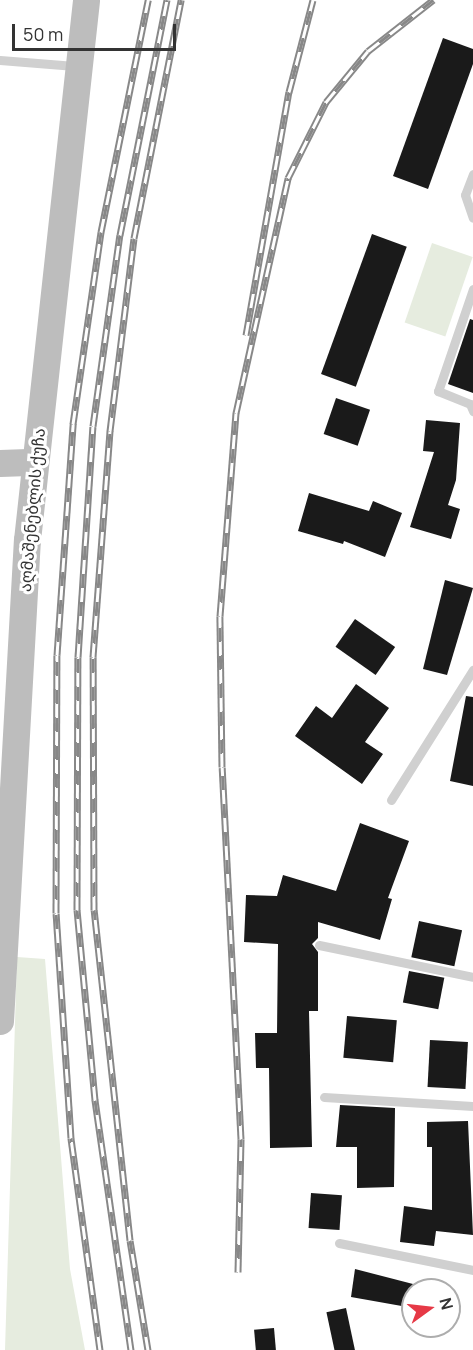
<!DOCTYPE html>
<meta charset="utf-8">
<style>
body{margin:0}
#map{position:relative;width:473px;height:1350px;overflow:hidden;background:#fff;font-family:Manrope,"Noto Sans Georgian",sans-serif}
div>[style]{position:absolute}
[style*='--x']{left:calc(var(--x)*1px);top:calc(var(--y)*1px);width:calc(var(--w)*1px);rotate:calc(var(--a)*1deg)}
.green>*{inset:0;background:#e6ecdf;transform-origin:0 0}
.building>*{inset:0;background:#1a1a1a;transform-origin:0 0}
.lane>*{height:9px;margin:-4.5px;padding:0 4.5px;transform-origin:4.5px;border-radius:4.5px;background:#d0d0d0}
.secondary>*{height:27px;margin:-13.5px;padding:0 13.5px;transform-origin:13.5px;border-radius:13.5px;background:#bdbdbd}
.rail>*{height:7px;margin-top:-3.5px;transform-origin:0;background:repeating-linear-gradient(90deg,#fff 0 14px,#888 0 28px);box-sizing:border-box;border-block:2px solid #888}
span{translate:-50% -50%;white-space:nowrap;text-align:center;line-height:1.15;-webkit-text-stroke:6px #fff;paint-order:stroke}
.street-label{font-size:16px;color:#333}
.north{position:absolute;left:401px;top:1278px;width:60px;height:60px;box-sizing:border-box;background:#fff;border:2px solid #adadad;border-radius:50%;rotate:75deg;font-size:16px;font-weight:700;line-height:24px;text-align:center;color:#333}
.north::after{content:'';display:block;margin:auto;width:21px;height:27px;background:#e63946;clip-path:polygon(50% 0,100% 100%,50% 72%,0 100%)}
.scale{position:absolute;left:12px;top:24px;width:164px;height:27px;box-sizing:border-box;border:3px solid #333;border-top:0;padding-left:8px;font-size:18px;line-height:21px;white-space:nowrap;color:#333;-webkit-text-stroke:4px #fff;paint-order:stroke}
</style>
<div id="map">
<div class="green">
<div style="left:432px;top:243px;width:43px;height:84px;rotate:19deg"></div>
<div style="clip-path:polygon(17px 957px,45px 959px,70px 1269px,85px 1350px,5px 1350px)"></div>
</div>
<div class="building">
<div style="clip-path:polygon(443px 38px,473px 49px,473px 64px,428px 189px,393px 176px)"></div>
<div style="left:372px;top:234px;width:37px;height:149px;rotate:20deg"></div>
<div style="clip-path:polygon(470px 319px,473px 320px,473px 393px,448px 384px)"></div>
<div style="left:336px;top:398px;width:36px;height:38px;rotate:19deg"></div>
<div style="clip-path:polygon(426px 420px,460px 423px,456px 480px,448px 505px,460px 509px,451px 539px,410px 527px,434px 452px,423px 451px)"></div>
<div style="clip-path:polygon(309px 493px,369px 511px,373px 501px,402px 513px,385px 557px,344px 541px,343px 544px,298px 531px)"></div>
<div style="clip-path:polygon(445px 580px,473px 588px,447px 675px,423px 669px)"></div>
<div style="left:355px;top:619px;width:49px;height:34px;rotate:35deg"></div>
<div style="clip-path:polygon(356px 684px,389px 708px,365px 742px,383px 754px,362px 784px,295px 736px,316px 706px,332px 718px)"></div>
<div style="clip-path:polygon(466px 696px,473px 697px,473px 786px,450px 781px)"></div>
<div style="clip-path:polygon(360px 823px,409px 841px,388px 898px,392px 899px,380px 940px,318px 922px,318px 938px,312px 944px,318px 952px,318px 1011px,309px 1011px,312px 1147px,270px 1148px,269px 1068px,256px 1068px,255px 1033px,277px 1033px,278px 944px,244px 942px,246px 895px,277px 896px,283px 875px,336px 891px)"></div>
<div style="left:419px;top:921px;width:44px;height:37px;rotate:12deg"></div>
<div style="left:409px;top:971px;width:36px;height:32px;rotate:11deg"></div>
<div style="left:347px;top:1016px;width:50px;height:42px;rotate:5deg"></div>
<div style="left:430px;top:1040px;width:38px;height:47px;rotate:3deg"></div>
<div style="clip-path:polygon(340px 1105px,395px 1108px,394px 1187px,357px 1188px,357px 1147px,336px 1147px)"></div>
<div style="clip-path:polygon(468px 1121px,473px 1235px,436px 1231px,434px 1246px,400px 1242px,404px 1206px,432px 1210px,432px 1147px,427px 1147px,427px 1122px)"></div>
<div style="left:311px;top:1193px;width:31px;height:35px;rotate:4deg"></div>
<div style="clip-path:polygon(355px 1269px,413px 1284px,413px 1308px,351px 1297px)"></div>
<div style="left:346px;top:1308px;width:43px;height:20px;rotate:78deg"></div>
<div style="left:274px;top:1328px;width:22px;height:20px;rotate:85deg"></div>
</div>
<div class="lane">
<div style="--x:0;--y:60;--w:75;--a:4.6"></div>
<div style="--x:473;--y:174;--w:22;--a:111"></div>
<div style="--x:465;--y:195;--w:24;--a:71"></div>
<div style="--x:473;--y:289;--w:108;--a:108.9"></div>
<div style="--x:438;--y:391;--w:35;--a:22"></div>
<div style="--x:470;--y:404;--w:8;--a:67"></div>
<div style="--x:391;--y:800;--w:154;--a:-57.8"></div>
<div style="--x:319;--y:945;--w:157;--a:11.7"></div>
<div style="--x:324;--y:1097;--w:149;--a:3.5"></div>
<div style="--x:339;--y:1243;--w:137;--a:11.4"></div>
</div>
<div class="secondary">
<div style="--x:0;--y:463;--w:35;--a:-2"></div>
<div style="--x:0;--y:1021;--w:482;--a:-86.8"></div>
<div style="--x:27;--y:540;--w:543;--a:-83.76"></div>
</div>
<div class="rail">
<div style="--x:246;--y:335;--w:247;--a:-80"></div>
<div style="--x:289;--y:92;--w:95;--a:-75.4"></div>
<div style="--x:238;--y:1272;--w:133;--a:-88.7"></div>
<div style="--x:241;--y:1139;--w:372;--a:-92.9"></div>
<div style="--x:222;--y:767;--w:151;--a:-90.8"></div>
<div style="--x:220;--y:616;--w:204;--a:-85.5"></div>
<div style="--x:236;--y:413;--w:241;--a:-77.5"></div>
<div style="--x:288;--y:178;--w:85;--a:-63.4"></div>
<div style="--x:326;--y:102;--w:66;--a:-50.5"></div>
<div style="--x:368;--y:51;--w:83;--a:-38.1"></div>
<div style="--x:100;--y:1350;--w:214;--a:-97.8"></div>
<div style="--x:71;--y:1138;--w:225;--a:-93.8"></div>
<div style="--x:56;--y:913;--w:258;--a:-89.8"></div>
<div style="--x:57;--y:655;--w:232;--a:-86"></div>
<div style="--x:73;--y:424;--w:194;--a:-81.7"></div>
<div style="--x:101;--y:232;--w:237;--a:-78.5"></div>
<div style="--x:131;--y:1350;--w:253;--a:-98.2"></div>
<div style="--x:95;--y:1100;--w:191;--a:-95.4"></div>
<div style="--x:77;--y:910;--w:253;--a:-89.8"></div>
<div style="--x:78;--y:657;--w:231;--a:-86.3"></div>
<div style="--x:93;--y:426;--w:193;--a:-82"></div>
<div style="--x:120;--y:235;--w:240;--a:-78.7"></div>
<div style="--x:148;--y:1350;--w:111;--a:-99.3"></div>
<div style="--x:130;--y:1240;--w:332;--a:-96.2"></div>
<div style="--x:94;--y:910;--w:253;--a:-90.2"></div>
<div style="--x:93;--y:657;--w:227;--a:-85.7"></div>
<div style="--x:110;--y:431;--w:194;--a:-82.9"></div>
<div style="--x:134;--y:238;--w:243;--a:-78.8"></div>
</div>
<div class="street-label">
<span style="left:32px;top:510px;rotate:-85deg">აღმაშენებლის ქუჩა</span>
</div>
<div class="north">N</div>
<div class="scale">50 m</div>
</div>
